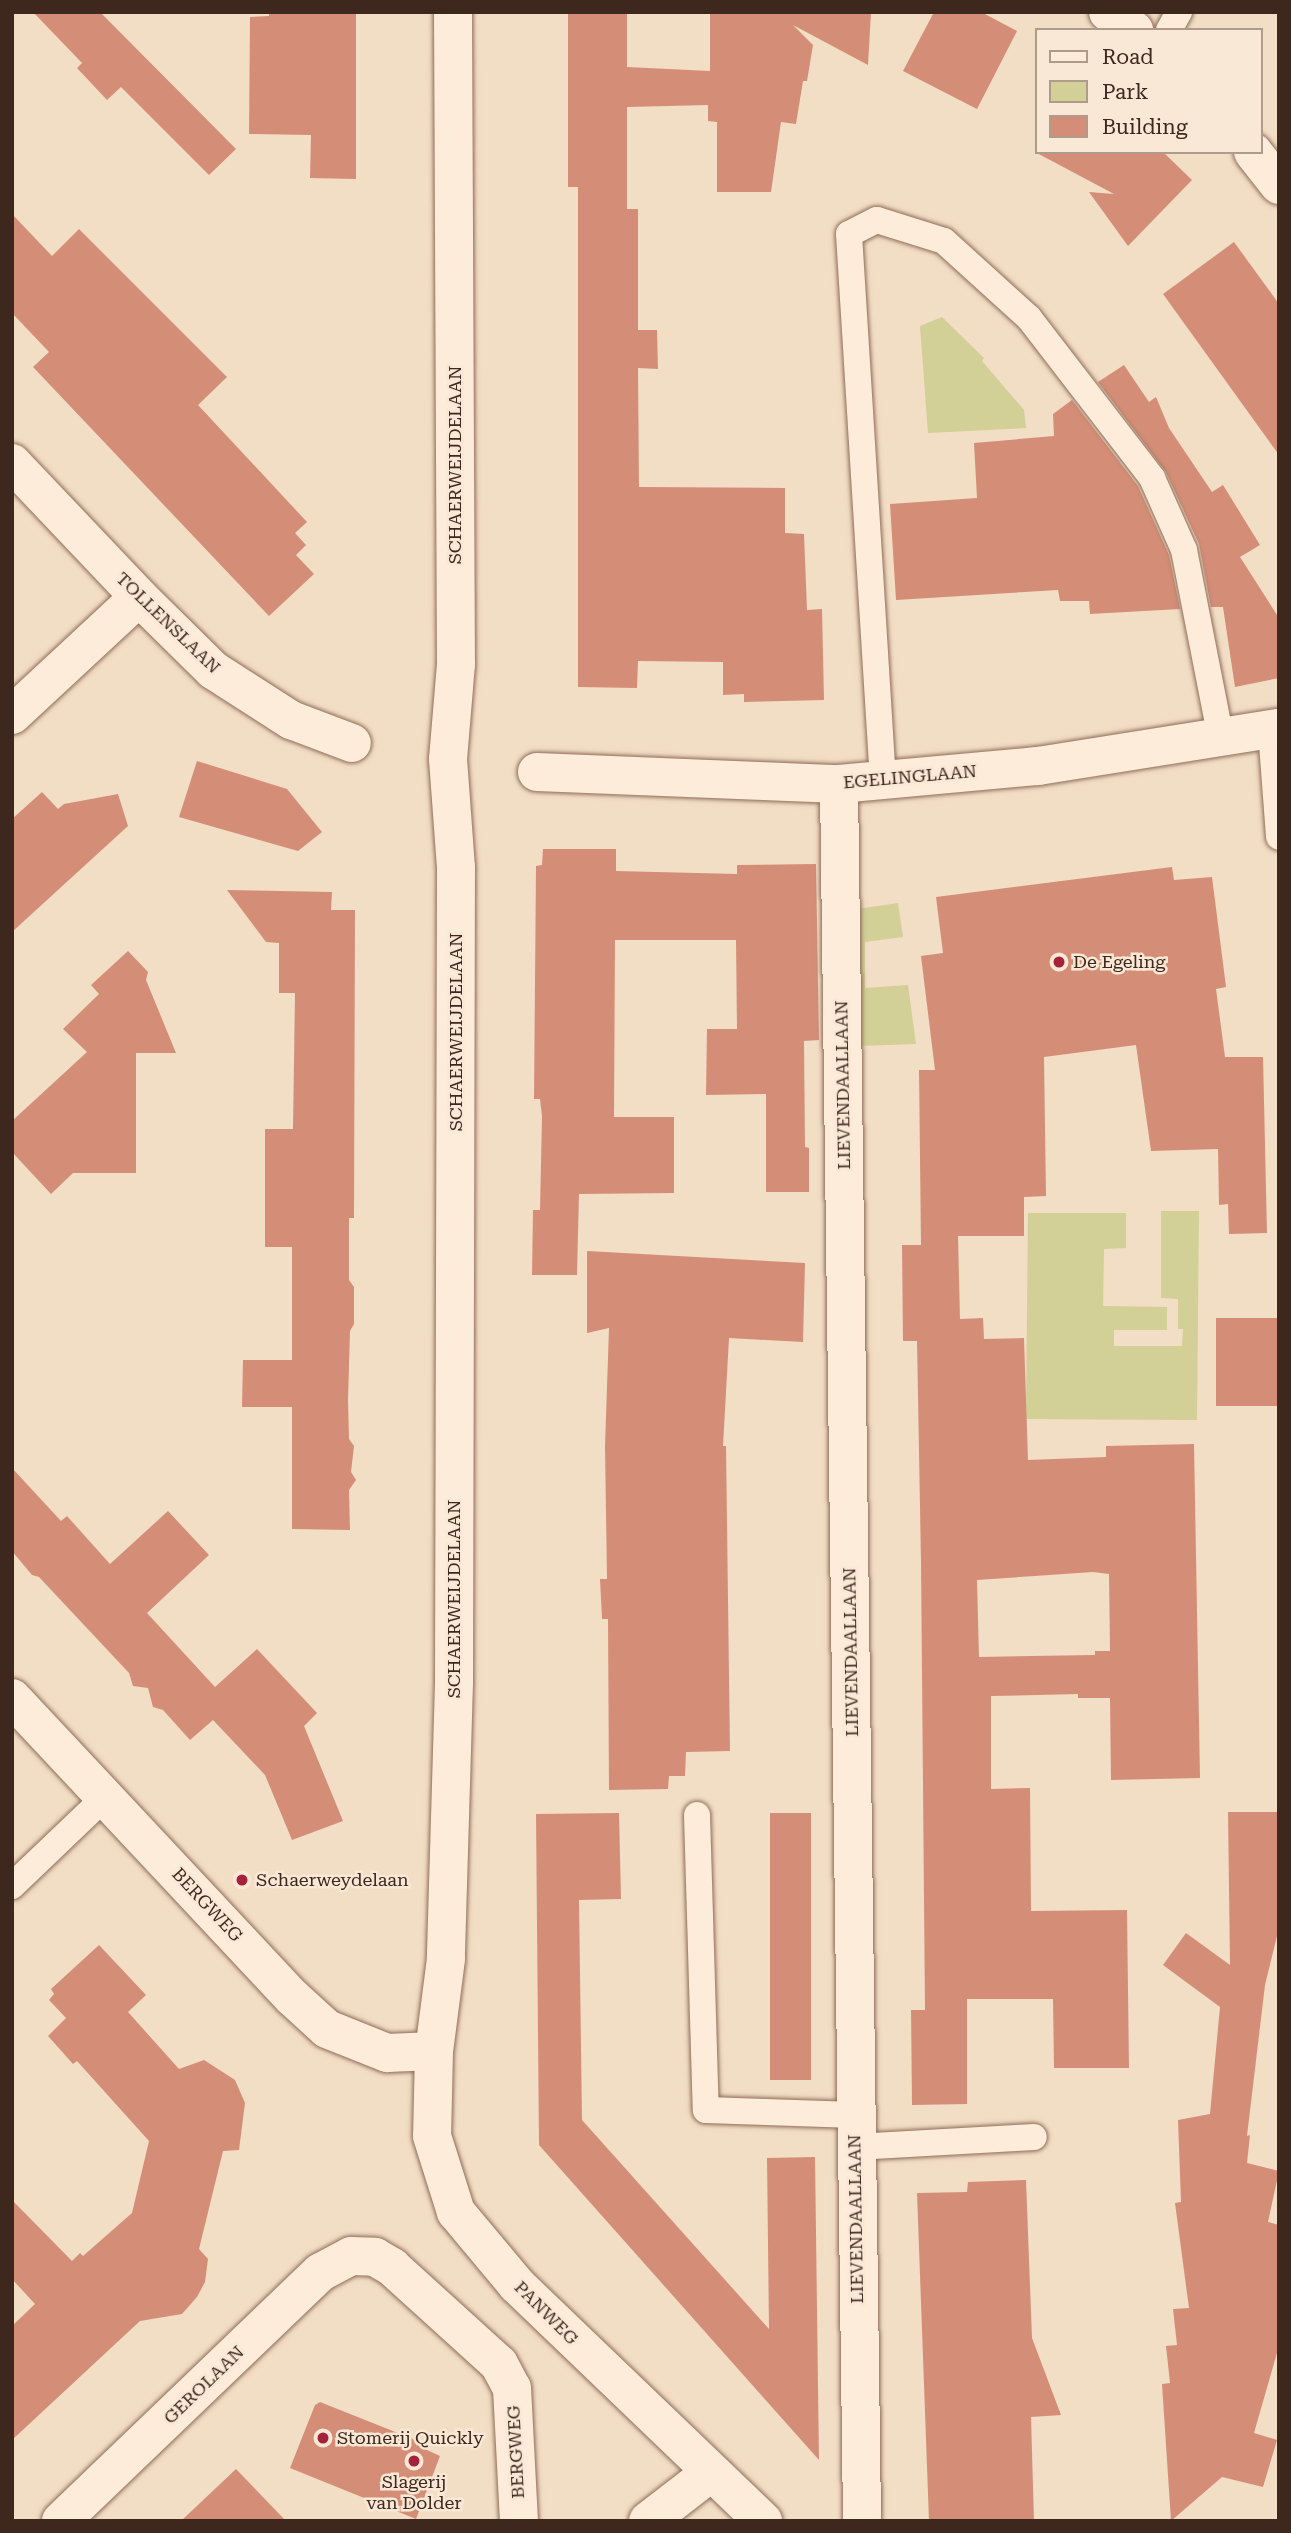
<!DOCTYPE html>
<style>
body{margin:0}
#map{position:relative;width:1291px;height:2533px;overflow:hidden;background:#f2ddc5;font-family:"Roboto Serif",serif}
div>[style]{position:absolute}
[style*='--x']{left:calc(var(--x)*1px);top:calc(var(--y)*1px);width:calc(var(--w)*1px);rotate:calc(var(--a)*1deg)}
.green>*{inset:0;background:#d2cf97}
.building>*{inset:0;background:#d48e77;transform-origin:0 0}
.roads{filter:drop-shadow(0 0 2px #8f6c58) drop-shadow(0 0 2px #8f6c58)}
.lane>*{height:26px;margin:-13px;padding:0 13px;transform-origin:13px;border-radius:13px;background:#fcecd9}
.street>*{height:38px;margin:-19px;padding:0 19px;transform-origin:19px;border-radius:19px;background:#fcecd9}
.secondary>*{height:38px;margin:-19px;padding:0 19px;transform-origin:19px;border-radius:19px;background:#fcecd9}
.dots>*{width:19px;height:19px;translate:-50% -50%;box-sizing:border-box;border:4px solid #f9e8d5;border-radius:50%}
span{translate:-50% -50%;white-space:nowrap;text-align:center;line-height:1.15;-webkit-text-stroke:5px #f9e8d5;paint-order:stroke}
.street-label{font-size:18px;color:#3e281e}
.poi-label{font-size:18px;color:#3e281e}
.left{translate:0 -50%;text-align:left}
.frame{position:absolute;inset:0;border:14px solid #3e281e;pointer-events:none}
.legend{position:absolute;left:1035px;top:28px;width:228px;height:126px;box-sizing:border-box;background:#f9e8d5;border:2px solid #ae9b8c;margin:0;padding:9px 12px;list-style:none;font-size:21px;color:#3e281e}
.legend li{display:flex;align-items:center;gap:14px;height:35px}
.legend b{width:35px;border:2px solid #ae9b8c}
</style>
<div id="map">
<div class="green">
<div style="clip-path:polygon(942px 317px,984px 358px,982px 361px,1024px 410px,1026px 428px,928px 433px,920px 326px)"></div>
<div style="clip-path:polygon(898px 903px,903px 937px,865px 942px,865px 988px,908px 985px,916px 1044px,858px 1046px,857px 909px)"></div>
<div style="clip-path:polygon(1161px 1211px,1199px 1211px,1197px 1420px,1026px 1419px,1028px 1213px,1126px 1213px,1126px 1248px,1104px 1249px,1103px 1306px,1167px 1307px,1167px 1330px,1114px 1330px,1114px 1346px,1182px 1346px,1183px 1329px,1178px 1329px,1178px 1299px,1161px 1298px)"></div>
</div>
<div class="building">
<div style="clip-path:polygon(33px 12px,100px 12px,236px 149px,209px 175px,121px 87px,107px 100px,77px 68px,82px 63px)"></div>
<div style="clip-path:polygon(269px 12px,356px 12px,356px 179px,310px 178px,311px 135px,249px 134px,250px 17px,269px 16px)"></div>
<div style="clip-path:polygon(568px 12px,627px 12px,627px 67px,710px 71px,710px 12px,871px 12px,868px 65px,793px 25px,813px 45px,807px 81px,803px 81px,796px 124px,781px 122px,771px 192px,717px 192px,717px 122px,708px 121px,708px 105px,627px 107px,627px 209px,638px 209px,638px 330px,657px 330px,658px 369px,638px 368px,639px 487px,785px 488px,785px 533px,804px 534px,807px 610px,822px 609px,824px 700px,744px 702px,744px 694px,723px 695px,723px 662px,638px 661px,637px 688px,578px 687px,578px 187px,568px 187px)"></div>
<div style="clip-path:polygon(934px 12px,981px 12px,1017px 31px,977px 109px,903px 71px)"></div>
<div style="clip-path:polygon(1035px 152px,1163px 152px,1192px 180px,1128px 246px,1089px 192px,1114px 194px)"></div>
<div style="clip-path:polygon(12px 214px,52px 256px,79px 229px,227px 377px,198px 405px,307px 522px,295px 533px,306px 545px,296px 555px,314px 574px,269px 616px,33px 367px,49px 352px,12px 313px)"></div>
<div style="clip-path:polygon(1234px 242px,1279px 304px,1279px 455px,1163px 294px)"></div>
<div style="clip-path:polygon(1124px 365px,1149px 402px,1156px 397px,1169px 428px,1212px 492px,1223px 485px,1260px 545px,1240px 557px,1279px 618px,1279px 678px,1235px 687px,1223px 607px,1211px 607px,1199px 544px,1166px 472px,1098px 382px)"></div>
<div style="clip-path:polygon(1072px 400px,1138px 486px,1169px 555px,1180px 609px,1090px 614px,1089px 601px,1060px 601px,1058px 590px,896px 600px,890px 504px,977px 498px,974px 443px,1054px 436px,1053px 414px)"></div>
<div style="clip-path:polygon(197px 761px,287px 789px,322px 832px,298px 851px,179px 817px)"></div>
<div style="clip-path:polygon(42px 792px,58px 809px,64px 804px,118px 794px,128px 826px,12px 932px,12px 819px)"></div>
<div style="clip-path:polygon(543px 849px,616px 849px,616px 871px,737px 874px,737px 865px,816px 864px,819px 1040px,804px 1041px,805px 1147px,809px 1148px,809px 1192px,766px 1192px,766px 1094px,706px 1095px,707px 1029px,737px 1029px,736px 940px,615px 940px,614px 1117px,674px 1117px,674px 1193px,579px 1194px,577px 1275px,532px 1275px,533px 1210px,540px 1210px,542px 1116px,540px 1099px,534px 1099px,536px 866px,542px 865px)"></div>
<div style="clip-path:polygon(evenodd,1172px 867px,1174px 880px,1212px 877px,1226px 987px,1216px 989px,1225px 1057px,1263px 1057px,1267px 1233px,1229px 1234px,1228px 1204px,1219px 1205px,1218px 1149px,1151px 1151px,1136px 1045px,1044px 1057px,1046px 1196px,1024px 1197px,1024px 1236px,958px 1236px,960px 1319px,983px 1318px,984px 1339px,1024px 1338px,1028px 1460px,1106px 1457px,1106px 1446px,1194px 1444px,1200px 1778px,1111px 1780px,1110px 1698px,1078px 1698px,1078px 1694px,991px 1696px,991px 1789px,1030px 1788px,1031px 1911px,1127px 1910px,1129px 2068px,1054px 2068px,1053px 1999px,967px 1999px,967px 2104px,912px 2105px,911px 2010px,925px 2010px,921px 1562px,917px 1341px,903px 1341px,902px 1245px,921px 1245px,919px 1070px,935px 1070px,921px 956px,943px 953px,936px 897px,1172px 867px,1093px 1572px,1109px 1574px,1110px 1651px,1095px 1651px,1095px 1655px,979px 1657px,977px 1580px,1093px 1572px)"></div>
<div style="clip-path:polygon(227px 890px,332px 892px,331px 910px,355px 910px,354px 1218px,349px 1218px,349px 1280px,354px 1287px,354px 1324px,350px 1331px,348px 1400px,349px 1439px,354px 1446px,351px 1472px,356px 1480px,349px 1490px,350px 1530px,292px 1529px,292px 1407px,242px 1407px,243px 1360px,292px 1360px,292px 1247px,265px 1247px,265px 1129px,293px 1129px,295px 993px,279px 993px,279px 943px,266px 942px)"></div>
<div style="clip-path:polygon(128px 951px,148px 972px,146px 980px,176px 1053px,136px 1053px,136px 1173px,73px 1173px,51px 1194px,12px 1152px,12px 1121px,87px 1052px,63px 1029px,99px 994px,91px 985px)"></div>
<div style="clip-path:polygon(587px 1251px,805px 1263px,803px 1342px,729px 1338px,723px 1446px,726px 1446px,730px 1751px,686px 1752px,685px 1776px,669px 1776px,668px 1789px,609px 1790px,608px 1619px,602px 1619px,600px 1579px,607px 1579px,605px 1446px,609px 1328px,587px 1333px)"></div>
<div style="left:1216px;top:1318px;width:63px;height:88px"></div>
<div style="clip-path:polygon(12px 1468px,61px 1521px,67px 1516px,110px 1564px,168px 1511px,209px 1555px,147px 1613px,215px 1687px,257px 1649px,317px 1713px,304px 1726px,343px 1821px,292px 1840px,265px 1775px,213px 1720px,190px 1740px,163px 1710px,153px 1707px,148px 1688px,133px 1686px,129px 1673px,39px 1577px,32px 1575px,12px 1551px)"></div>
<div style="clip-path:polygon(1228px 1812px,1279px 1812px,1278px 1932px,1265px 1985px,1247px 2136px,1250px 2135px,1247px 2163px,1279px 2171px,1268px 2222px,1279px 2225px,1279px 2346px,1254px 2433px,1277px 2440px,1263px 2487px,1222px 2477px,1171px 2521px,1162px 2384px,1170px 2383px,1166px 2346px,1177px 2345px,1173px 2309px,1189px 2308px,1175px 2203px,1181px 2202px,1178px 2120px,1210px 2114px,1220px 2007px,1163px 1965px,1186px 1933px,1230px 1965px)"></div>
<div style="clip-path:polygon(619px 1813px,621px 1899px,579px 1900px,582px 2120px,769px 2329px,767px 2158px,815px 2157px,819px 2460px,539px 2145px,536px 1814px)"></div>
<div style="left:770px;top:1813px;width:41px;height:267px"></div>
<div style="clip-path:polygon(99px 1945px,146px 1995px,128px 2012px,179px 2069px,204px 2060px,235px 2080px,245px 2103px,239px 2150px,223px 2151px,199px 2249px,208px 2259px,205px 2282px,197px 2297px,182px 2314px,140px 2321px,12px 2440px,12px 2326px,35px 2304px,12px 2279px,12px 2200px,72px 2261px,80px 2253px,83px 2256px,132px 2213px,149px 2141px,77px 2061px,73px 2064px,48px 2036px,66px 2018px,49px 2000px,54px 1994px,51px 1989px)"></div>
<div style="clip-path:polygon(1026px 2180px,1032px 2338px,1061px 2415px,1031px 2417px,1034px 2521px,929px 2521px,917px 2193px,967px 2192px,968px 2182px)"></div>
<div style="clip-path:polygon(320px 2402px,428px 2445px,427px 2450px,440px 2456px,416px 2519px,290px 2468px,315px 2405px)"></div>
<div style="clip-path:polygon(236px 2469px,286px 2521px,181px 2521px)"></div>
</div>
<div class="roads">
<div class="lane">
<div style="--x:1169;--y:30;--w:21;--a:-61"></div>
<div style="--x:1271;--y:730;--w:107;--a:85.7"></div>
<div style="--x:883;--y:781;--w:548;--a:-93.56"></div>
<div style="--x:849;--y:234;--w:31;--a:-27"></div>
<div style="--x:877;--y:220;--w:70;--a:17.4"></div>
<div style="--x:944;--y:241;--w:115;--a:42.2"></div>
<div style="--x:1029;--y:318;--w:202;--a:52.4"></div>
<div style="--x:1152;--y:478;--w:79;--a:66"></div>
<div style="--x:1184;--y:550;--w:192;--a:78.9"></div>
<div style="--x:697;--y:1815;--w:295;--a:88.3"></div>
<div style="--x:706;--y:2110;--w:149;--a:1.9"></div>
<div style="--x:12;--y:1886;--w:129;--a:-43.7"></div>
<div style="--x:855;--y:2147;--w:179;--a:-3.2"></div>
</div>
<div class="street">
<div style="--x:1108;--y:12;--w:32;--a:35"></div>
<div style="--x:1253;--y:152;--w:42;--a:51.8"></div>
<div style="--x:12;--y:463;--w:185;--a:46.5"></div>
<div style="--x:139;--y:597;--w:104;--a:44.6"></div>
<div style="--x:213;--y:670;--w:93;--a:32.7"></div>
<div style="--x:291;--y:720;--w:65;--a:20.7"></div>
<div style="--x:12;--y:715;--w:173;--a:-42.9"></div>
<div style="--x:537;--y:772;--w:302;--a:2.3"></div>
<div style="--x:839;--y:784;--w:200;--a:-5.2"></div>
<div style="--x:1038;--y:766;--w:244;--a:-9"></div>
<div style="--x:839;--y:784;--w:1737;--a:89.24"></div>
<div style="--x:12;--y:1698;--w:410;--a:46.9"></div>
<div style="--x:292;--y:1997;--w:47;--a:42.4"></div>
<div style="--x:327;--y:2029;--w:65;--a:21.8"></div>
<div style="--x:387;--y:2053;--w:47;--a:-2.4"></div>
<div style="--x:61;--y:2521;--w:360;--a:-43.8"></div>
<div style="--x:321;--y:2272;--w:34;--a:-28"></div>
<div style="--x:351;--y:2256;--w:24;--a:2"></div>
<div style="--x:375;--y:2257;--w:20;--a:30"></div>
<div style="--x:392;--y:2267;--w:144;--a:42.2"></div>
<div style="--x:499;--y:2364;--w:27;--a:62"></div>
<div style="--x:512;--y:2388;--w:133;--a:87"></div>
<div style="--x:648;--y:2521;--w:78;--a:-37.7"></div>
</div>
<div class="secondary">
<div style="--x:453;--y:12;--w:652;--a:89.74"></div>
<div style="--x:456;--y:664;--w:95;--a:94.8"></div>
<div style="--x:448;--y:759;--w:108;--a:85.8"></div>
<div style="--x:456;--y:867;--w:816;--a:90.14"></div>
<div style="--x:454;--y:1683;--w:276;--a:91.7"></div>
<div style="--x:446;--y:1959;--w:93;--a:97.4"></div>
<div style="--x:434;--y:2051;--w:85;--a:91.3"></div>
<div style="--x:432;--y:2136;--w:80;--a:72.5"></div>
<div style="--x:456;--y:2212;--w:95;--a:50.1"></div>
<div style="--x:517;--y:2285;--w:341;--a:43.8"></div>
</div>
</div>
<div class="dots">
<div style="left:1059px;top:962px;background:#a4233a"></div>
<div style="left:242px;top:1880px;background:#a4233a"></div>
<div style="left:323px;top:2438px;background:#a4233a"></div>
<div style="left:414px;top:2461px;background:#a4233a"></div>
</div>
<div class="street-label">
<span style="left:455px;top:465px;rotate:-90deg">SCHAERWEIJDELAAN</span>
<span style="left:168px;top:623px;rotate:44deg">TOLLENSLAAN</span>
<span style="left:910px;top:777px;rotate:-5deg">EGELINGLAAN</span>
<span style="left:456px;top:1032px;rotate:-90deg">SCHAERWEIJDELAAN</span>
<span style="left:843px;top:1085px;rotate:-91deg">LIEVENDAALLAAN</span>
<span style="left:454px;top:1599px;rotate:-90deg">SCHAERWEIJDELAAN</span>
<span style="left:851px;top:1652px;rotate:-91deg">LIEVENDAALLAAN</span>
<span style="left:207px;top:1905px;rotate:47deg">BERGWEG</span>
<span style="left:856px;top:2219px;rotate:-91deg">LIEVENDAALLAAN</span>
<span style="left:546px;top:2313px;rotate:45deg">PANWEG</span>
<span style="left:204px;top:2385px;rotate:-44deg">GEROLAAN</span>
<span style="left:516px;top:2452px;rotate:-93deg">BERGWEG</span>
</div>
<div class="poi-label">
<span class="left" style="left:1073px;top:962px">De Egeling</span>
<span class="left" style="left:256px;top:1880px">Schaerweydelaan</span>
<span class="left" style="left:337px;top:2438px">Stomerij Quickly</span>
<span style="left:414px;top:2493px">Slagerij<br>van Dolder</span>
</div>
<div class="frame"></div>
<ul class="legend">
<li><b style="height:9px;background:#fcecd9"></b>Road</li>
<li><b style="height:19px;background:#d2cf97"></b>Park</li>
<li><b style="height:19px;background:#d48e77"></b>Building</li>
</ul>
</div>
